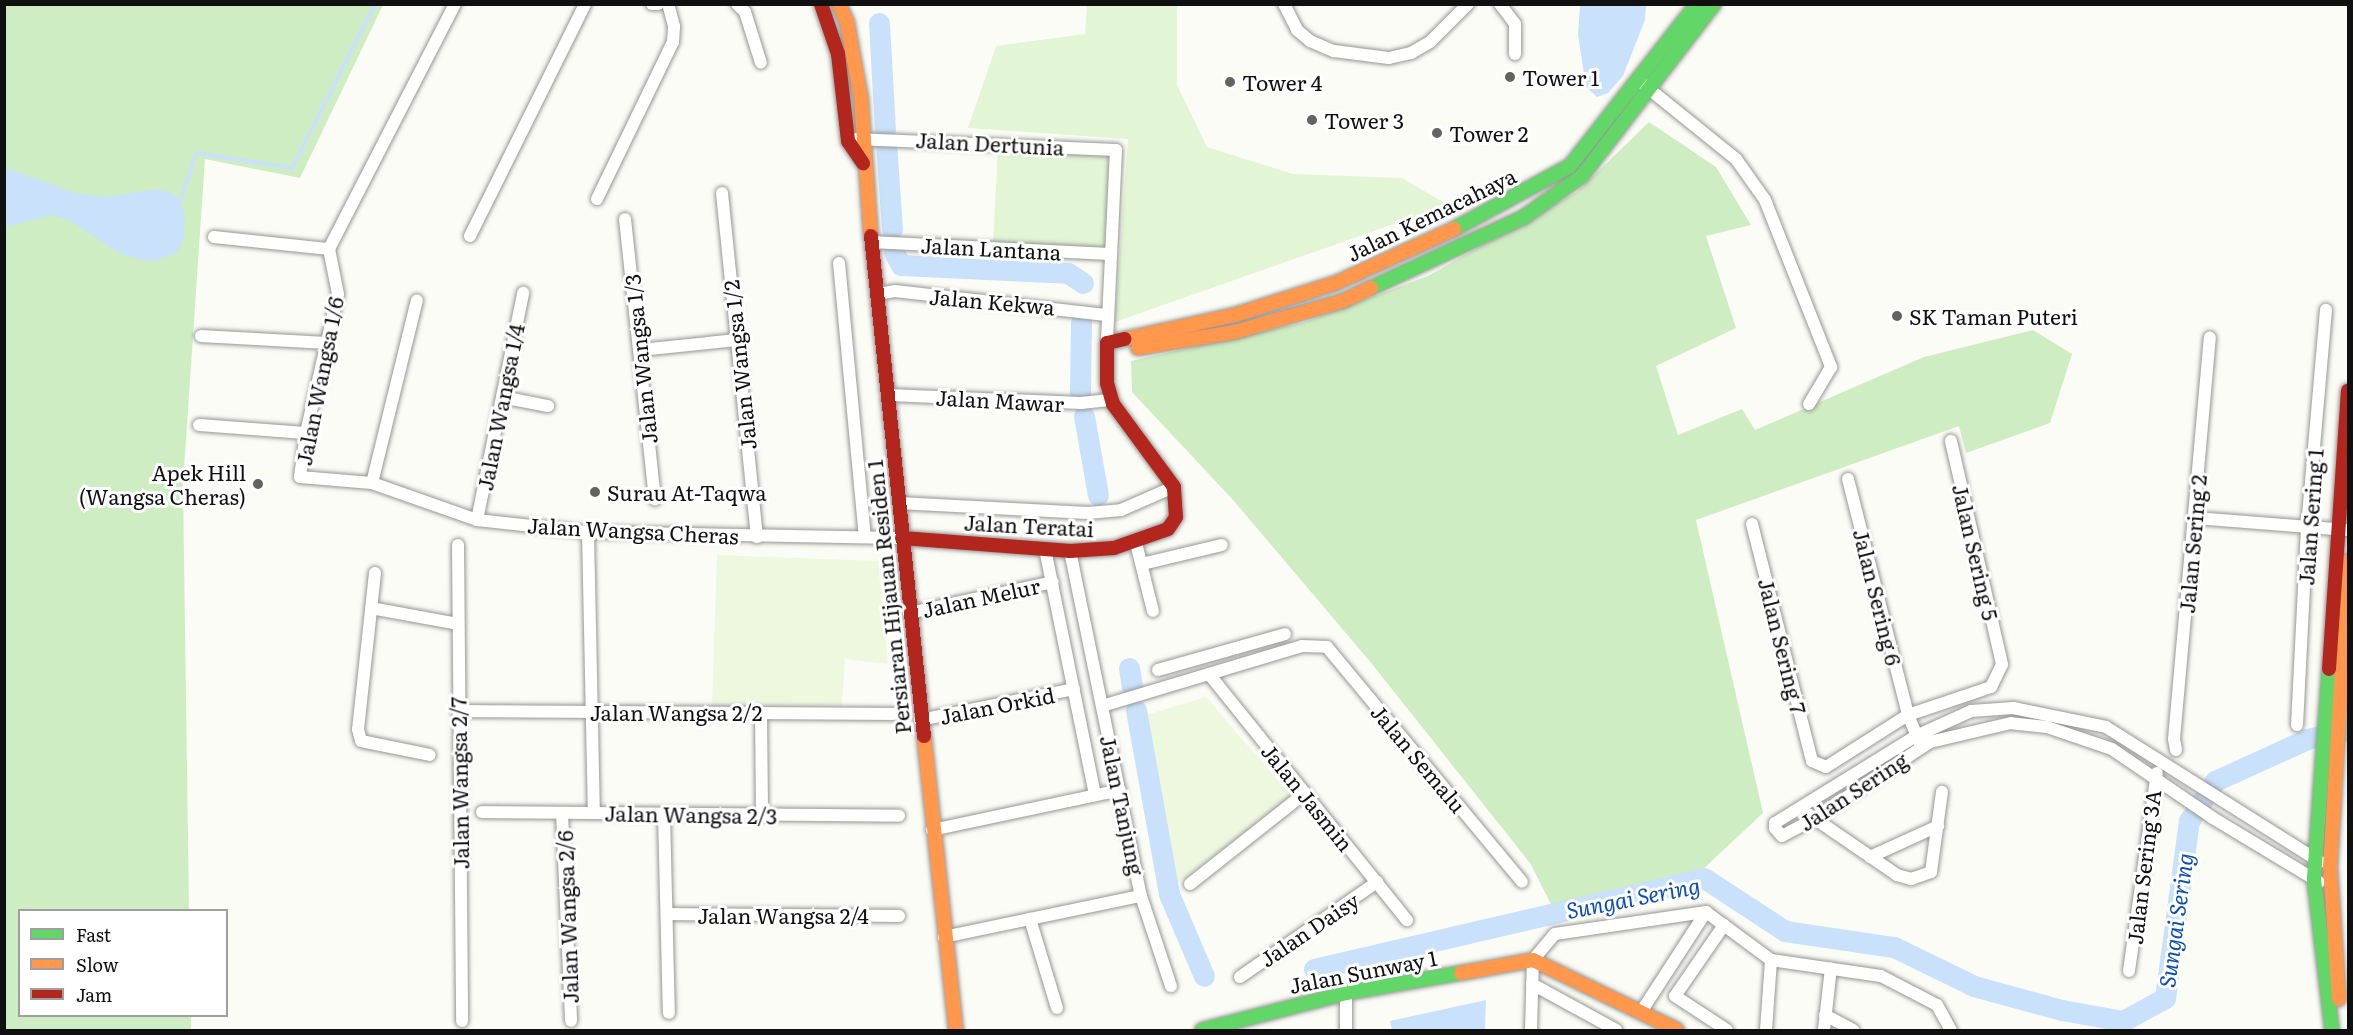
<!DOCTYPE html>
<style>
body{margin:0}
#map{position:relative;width:2353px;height:1035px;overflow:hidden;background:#fcfcf7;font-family:Literata,serif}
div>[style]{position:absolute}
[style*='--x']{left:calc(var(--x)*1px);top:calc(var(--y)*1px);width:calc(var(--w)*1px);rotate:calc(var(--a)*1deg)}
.green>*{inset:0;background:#e2f5d4;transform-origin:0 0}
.forest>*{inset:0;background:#cfedc2}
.pitch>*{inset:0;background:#edf8df}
.water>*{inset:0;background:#c9e1fa}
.stream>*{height:4px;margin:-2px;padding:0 2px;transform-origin:2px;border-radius:2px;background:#c9e1fa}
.river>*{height:21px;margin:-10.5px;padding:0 10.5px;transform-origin:10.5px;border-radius:10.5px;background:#c9e1fa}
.roads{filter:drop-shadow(0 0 2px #969694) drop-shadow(0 0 2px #969694)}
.street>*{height:12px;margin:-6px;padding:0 6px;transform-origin:6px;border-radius:6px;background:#fffffe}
.fast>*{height:14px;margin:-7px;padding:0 7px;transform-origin:7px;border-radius:7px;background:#63d668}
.slow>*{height:14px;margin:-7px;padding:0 7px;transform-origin:7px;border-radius:7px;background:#ff974d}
.jam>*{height:14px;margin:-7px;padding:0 7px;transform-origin:7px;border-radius:7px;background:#b3261e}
.dots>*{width:16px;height:16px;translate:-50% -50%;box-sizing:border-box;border:3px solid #fff;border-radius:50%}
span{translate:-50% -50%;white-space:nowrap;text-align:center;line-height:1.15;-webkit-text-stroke:6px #fff;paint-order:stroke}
.poi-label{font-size:21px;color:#101010}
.left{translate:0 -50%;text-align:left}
.right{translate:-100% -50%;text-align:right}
.street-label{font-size:21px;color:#101010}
.water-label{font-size:22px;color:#0b4db1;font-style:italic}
.frame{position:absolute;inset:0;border:6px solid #101010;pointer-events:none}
.legend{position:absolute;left:18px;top:909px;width:210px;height:108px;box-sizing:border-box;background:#fff;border:2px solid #9f9f9f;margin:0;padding:8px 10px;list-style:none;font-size:18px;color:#101010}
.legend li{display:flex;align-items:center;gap:12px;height:30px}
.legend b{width:30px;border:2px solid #9f9f9f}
</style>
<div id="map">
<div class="green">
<div style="clip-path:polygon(1087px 5px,1177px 5px,1177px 85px,1207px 147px,1293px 174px,1402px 178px,1448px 205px,1115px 322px,1128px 139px,968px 128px,996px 46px,1085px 34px)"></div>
<div style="left:998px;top:148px;width:114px;height:95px;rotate:3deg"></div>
</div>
<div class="forest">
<div style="clip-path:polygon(5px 5px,383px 5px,300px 178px,205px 159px,183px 484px,189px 910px,20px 910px,20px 1016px,191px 1016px,191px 1030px,5px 1030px)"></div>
<div style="clip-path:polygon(1649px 122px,1716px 167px,1751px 225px,1706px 236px,1736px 328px,1656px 366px,1678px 435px,1742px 409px,1755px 430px,1924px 357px,2033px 330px,2072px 354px,2050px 423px,1966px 453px,1959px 426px,1696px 520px,1763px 813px,1700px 872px,1553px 908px,1530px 863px,1372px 664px,1234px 501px,1132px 392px,1131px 361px,1305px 322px,1428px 276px,1577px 192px)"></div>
</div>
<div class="pitch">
<div style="clip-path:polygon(717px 555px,878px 561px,888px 664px,845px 659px,842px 705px,712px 706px)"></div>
<div style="clip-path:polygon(1206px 697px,1292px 797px,1173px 886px,1143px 716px)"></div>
</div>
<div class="water">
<div style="clip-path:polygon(1580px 5px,1646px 5px,1645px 20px,1623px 76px,1608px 93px,1597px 97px,1586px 87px,1578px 35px)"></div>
<div style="clip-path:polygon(5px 167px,75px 193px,107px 197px,155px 189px,169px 192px,176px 196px,185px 214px,184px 235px,178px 252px,155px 261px,140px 260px,117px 252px,72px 222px,53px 215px,5px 227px)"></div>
<div style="clip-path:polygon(1486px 1000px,1485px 1030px,1392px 1030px,1390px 1021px)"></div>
</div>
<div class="stream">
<div style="--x:179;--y:205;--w:55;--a:-71.9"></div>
<div style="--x:196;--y:153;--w:97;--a:8.9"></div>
<div style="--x:292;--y:168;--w:184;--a:-63.2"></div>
</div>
<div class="river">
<div style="--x:879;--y:23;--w:107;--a:86.8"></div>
<div style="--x:886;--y:143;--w:86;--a:86"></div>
<div style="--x:894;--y:252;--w:15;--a:62"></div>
<div style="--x:901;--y:265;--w:167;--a:2.7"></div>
<div style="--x:1068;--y:273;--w:18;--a:34"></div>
<div style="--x:1080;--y:393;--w:71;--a:-89.2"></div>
<div style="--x:1084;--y:416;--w:80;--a:80"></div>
<div style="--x:1129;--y:668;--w:20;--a:81"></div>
<div style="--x:1136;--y:710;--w:187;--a:79.8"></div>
<div style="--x:1169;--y:894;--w:89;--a:66.9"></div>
<div style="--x:1314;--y:969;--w:400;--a:-13.1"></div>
<div style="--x:1704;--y:878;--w:97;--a:33.2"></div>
<div style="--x:1785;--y:931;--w:110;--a:8.4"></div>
<div style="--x:1894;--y:947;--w:89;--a:26"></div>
<div style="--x:1974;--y:986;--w:91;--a:15.3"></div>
<div style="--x:2062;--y:1010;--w:62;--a:10.2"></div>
<div style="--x:2123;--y:1021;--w:48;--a:-28.7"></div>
<div style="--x:2165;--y:998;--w:179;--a:-82.3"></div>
<div style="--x:2189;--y:821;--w:48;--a:-57"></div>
<div style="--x:2215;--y:781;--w:101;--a:-24.5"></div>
<div style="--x:2307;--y:739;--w:42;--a:-12.4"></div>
</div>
<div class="roads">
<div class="street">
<div style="--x:652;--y:4;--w:6;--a:0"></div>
<div style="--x:737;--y:4;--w:11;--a:45"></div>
<div style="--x:745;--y:12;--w:53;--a:72.6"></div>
<div style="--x:1284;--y:4;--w:29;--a:63"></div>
<div style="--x:1297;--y:30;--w:17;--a:40"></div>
<div style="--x:1310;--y:41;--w:26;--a:23"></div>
<div style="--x:1334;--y:51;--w:55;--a:7.3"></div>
<div style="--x:1389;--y:58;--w:23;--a:-13"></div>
<div style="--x:1411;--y:53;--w:22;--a:-30"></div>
<div style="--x:1430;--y:42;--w:54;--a:-45"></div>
<div style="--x:1500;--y:4;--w:25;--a:53"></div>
<div style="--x:1515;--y:24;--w:30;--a:90"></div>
<div style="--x:1643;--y:84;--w:119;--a:38.9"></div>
<div style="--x:1736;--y:159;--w:50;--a:54.7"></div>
<div style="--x:1765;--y:200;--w:180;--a:68.4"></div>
<div style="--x:1831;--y:367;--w:43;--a:120.7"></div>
<div style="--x:855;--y:139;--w:261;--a:2.4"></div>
<div style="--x:1116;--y:150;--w:193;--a:92.7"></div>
<div style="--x:722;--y:193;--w:346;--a:84.2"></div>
<div style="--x:597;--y:199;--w:174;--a:-64.2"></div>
<div style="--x:673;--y:42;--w:16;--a:-86"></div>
<div style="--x:674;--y:26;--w:23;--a:-105"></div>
<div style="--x:625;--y:219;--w:282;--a:83.9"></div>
<div style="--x:470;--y:236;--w:259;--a:-63.6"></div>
<div style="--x:214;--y:237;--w:116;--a:6"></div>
<div style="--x:872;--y:242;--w:237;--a:2.9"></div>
<div style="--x:329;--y:249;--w:46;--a:78.7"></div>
<div style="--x:338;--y:294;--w:143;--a:103"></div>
<div style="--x:306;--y:433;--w:44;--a:97.8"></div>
<div style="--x:300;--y:477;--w:72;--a:4.8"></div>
<div style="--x:372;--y:483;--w:111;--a:19.4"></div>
<div style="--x:477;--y:520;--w:112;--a:6.2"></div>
<div style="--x:588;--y:532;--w:314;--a:1.1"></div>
<div style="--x:329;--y:249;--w:276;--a:-62.8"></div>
<div style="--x:839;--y:263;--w:275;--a:84.6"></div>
<div style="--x:877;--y:294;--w:18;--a:-9"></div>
<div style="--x:895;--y:291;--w:212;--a:6.5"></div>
<div style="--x:201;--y:336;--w:126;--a:3.2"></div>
<div style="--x:640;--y:350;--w:97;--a:-5.9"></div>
<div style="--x:889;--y:395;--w:192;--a:2.4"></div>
<div style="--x:1081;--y:403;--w:31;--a:-6"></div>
<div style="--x:502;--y:397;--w:47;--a:11.1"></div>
<div style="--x:199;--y:425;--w:107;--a:4.3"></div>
<div style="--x:1848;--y:479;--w:244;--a:75.7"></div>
<div style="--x:1908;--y:715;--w:30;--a:67"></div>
<div style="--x:372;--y:483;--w:188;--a:-76.2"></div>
<div style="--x:899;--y:503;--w:189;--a:3"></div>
<div style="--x:1088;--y:513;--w:33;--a:-5"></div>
<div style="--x:1121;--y:510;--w:58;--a:-23.5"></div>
<div style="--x:2195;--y:518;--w:153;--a:4.5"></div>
<div style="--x:477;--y:520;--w:232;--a:-78.5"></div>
<div style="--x:1752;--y:524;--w:244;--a:75.8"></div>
<div style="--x:1812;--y:761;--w:15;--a:23"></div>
<div style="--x:1826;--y:767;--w:97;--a:-32.4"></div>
<div style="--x:1908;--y:715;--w:88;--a:-18.6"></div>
<div style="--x:1991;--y:687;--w:25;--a:-64"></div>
<div style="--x:2002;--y:664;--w:229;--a:-102.9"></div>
<div style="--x:588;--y:532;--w:281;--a:88.8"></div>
<div style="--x:1136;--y:543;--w:70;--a:76"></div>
<div style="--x:458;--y:545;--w:476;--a:89.5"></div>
<div style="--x:1045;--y:549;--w:251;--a:78.5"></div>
<div style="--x:1070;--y:551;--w:352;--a:78.4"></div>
<div style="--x:1141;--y:896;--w:95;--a:71.6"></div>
<div style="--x:1142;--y:564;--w:82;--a:-13.4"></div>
<div style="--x:375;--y:573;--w:157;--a:96.2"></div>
<div style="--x:358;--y:729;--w:12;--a:76"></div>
<div style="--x:361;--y:741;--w:70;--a:11.5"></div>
<div style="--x:371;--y:608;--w:88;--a:10.4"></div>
<div style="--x:909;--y:613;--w:147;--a:-12.1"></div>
<div style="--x:1158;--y:670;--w:132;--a:-15.8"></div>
<div style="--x:1209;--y:674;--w:316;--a:51.2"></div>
<div style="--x:1102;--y:706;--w:209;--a:-16.7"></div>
<div style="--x:1302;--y:646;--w:25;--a:2"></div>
<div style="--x:1327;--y:647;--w:305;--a:50.3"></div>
<div style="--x:458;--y:711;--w:436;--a:0.4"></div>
<div style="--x:761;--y:713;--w:102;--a:89.4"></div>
<div style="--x:920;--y:720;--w:157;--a:-11.4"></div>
<div style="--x:2297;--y:725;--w:198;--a:-87.1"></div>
<div style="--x:2307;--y:527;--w:218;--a:-85"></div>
<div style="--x:2176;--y:750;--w:11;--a:-100"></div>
<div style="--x:2174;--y:739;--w:403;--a:-84.9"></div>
<div style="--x:482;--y:812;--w:417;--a:0.5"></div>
<div style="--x:562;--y:813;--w:208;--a:87.5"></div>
<div style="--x:664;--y:814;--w:199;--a:88.6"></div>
<div style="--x:1808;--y:814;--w:108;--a:34.4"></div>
<div style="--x:1897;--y:875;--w:15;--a:16"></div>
<div style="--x:1911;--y:879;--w:21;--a:-19"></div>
<div style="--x:1931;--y:872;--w:81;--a:-82.2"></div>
<div style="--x:932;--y:830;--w:192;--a:-12"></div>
<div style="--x:1870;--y:857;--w:75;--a:-24.5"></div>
<div style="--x:2319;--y:882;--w:124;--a:-148.9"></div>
<div style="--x:2213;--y:818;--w:122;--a:-145.7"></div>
<div style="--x:2112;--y:749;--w:69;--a:-161.3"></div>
<div style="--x:2047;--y:727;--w:36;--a:-174"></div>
<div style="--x:2011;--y:723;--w:83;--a:166.8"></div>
<div style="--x:1930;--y:742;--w:141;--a:146.5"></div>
<div style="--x:1812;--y:820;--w:34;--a:152"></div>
<div style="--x:1782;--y:836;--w:11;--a:-131"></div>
<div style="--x:1775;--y:828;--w:5;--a:-90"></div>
<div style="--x:1775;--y:823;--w:166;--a:-31.7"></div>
<div style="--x:1916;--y:736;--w:60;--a:-24.4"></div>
<div style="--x:1971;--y:711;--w:42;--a:-4.1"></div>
<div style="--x:2013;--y:708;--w:95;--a:11.5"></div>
<div style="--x:2106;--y:727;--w:253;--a:32.2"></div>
<div style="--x:1190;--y:884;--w:147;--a:-38.4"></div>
<div style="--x:667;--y:914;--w:232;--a:0.5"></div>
<div style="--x:1030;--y:919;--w:93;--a:73.1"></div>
<div style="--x:1724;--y:925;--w:86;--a:124.6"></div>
<div style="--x:1675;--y:996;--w:62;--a:33.2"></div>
<div style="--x:944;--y:937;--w:201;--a:-11.8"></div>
<div style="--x:2129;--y:971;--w:200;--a:-82"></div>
<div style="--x:1240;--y:977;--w:167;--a:-34.7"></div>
<div style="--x:1532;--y:984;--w:96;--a:28.7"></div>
<div style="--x:1641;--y:1012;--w:119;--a:-57"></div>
<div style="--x:1825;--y:1015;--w:32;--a:28"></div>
<div style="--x:1346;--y:1030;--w:37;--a:-90"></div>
<div style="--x:1531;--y:1030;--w:70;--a:-88.4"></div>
<div style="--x:1533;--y:960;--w:34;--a:-50"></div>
<div style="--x:1555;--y:934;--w:153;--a:-8.3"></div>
<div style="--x:1706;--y:912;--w:81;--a:36.4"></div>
<div style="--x:1771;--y:960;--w:111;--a:8.3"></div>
<div style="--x:1881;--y:976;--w:63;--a:27.4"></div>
<div style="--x:1937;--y:1005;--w:29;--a:61"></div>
<div style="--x:1766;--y:1030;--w:70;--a:-85.9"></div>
<div style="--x:1824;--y:1030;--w:62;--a:-83.6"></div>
</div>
<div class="fast">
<div style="--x:1454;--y:229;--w:132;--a:-28.5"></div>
<div style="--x:1570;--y:166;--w:206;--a:-51.9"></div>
<div style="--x:1371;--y:288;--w:169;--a:-24.9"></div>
<div style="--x:1524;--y:217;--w:71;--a:-35.3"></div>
<div style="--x:1582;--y:176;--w:217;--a:-52.5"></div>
<div style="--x:2329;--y:669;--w:211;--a:94.1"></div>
<div style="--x:2314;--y:879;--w:152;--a:83.2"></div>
<div style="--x:1202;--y:1030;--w:149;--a:-14.4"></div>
<div style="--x:1346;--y:993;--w:117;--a:-9.9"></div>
</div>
<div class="slow">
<div style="--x:839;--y:4;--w:20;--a:66"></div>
<div style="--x:847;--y:22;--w:77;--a:79.6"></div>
<div style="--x:861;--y:98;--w:138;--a:85.9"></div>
<div style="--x:1125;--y:339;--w:113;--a:-12.3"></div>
<div style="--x:1235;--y:315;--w:106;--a:-17.6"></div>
<div style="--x:1336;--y:283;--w:130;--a:-24.6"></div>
<div style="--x:1138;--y:348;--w:98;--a:-9.4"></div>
<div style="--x:1235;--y:332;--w:112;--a:-16"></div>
<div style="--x:1343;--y:301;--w:31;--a:-25"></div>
<div style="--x:924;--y:736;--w:296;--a:83.8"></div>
<div style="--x:1461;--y:973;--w:73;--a:-10.2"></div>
<div style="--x:1533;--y:960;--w:160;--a:25.9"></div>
<div style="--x:2339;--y:999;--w:131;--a:-93.9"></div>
<div style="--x:2330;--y:868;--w:307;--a:-86.6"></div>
</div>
<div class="jam">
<div style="--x:821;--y:4;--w:53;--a:71.2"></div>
<div style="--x:838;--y:54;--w:88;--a:83.4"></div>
<div style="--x:848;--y:141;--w:27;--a:56"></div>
<div style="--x:871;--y:236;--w:503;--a:83.95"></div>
<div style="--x:902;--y:538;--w:169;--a:4.4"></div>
<div style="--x:1070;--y:551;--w:44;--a:-3.9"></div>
<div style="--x:1114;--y:548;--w:57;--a:-19.4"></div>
<div style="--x:1168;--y:529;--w:14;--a:-56"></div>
<div style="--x:1176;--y:517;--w:30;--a:-94"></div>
<div style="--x:1174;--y:487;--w:103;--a:-126.3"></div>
<div style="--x:1113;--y:404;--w:22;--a:-106"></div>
<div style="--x:1107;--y:383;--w:40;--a:-90"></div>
<div style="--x:1107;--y:343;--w:18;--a:-13"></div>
<div style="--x:2329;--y:669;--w:279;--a:-86.1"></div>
</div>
</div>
<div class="dots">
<div style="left:1510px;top:77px;background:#636361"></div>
<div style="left:1230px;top:82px;background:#636361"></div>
<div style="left:1312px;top:120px;background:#636361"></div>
<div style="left:1437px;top:133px;background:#636361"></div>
<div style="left:1897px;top:316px;background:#636361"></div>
<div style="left:258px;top:484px;background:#636361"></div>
<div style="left:595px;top:492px;background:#636361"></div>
</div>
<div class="poi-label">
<span class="left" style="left:1522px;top:77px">Tower 1</span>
<span class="left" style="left:1242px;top:82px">Tower 4</span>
<span class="left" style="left:1324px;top:120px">Tower 3</span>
<span class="left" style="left:1449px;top:133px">Tower 2</span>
<span class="left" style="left:1909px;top:316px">SK Taman Puteri</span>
<span class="right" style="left:246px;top:484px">Apek Hill<br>(Wangsa Cheras)</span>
<span class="left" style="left:607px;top:492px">Surau At-Taqwa</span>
</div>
<div class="street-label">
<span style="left:990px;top:143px;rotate:3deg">Jalan Dertunia</span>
<span style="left:1431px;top:214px;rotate:-26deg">Jalan Kemacahaya</span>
<span style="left:991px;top:248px;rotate:3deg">Jalan Lantana</span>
<span style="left:992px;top:301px;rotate:5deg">Jalan Kekwa</span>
<span style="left:640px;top:359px;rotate:-96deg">Jalan Wangsa 1/3</span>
<span style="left:739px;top:365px;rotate:-96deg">Jalan Wangsa 1/2</span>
<span style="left:319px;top:381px;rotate:-79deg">Jalan Wangsa 1/6</span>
<span style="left:1000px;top:400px;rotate:3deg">Jalan Mawar</span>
<span style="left:500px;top:407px;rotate:-79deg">Jalan Wangsa 1/4</span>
<span style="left:2310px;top:517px;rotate:-86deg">Jalan Sering 1</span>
<span style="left:1029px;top:525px;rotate:3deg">Jalan Teratai</span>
<span style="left:633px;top:530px;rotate:3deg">Jalan Wangsa Cheras</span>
<span style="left:2192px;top:544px;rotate:-85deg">Jalan Sering 2</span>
<span style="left:1976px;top:552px;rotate:77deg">Jalan Sering 5</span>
<span style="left:888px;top:597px;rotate:-96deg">Persiaran Hijauan Residen 1</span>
<span style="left:981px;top:597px;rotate:-12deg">Jalan Melur</span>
<span style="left:1878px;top:597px;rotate:76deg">Jalan Sering 6</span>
<span style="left:1783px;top:646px;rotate:76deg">Jalan Sering 7</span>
<span style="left:997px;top:705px;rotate:-11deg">Jalan Orkid</span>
<span style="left:676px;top:712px">Jalan Wangsa 2/2</span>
<span style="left:1419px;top:758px;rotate:50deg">Jalan Semalu</span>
<span style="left:459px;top:783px;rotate:-91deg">Jalan Wangsa 2/7</span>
<span style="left:1853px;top:791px;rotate:-33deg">Jalan Sering</span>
<span style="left:1308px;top:797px;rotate:51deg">Jalan Jasmin</span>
<span style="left:1123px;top:805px;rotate:78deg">Jalan Tanjung</span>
<span style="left:691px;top:814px;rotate:1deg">Jalan Wangsa 2/3</span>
<span style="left:2143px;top:867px;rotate:-83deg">Jalan Sering 3A</span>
<span style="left:783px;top:915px">Jalan Wangsa 2/4</span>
<span style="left:567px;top:917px;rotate:-92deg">Jalan Wangsa 2/6</span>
<span style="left:1309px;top:929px;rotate:-34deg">Jalan Daisy</span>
<span style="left:1363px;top:971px;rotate:-11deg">Jalan Sunway 1</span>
</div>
<div class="water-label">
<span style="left:1633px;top:897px;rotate:-11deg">Sungai Sering</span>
<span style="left:2175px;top:920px;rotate:-82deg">Sungai Sering</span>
</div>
<div class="frame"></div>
<ul class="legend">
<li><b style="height:8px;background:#63d668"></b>Fast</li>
<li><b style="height:8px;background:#ff974d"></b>Slow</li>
<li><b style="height:8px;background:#b3261e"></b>Jam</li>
</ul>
</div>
